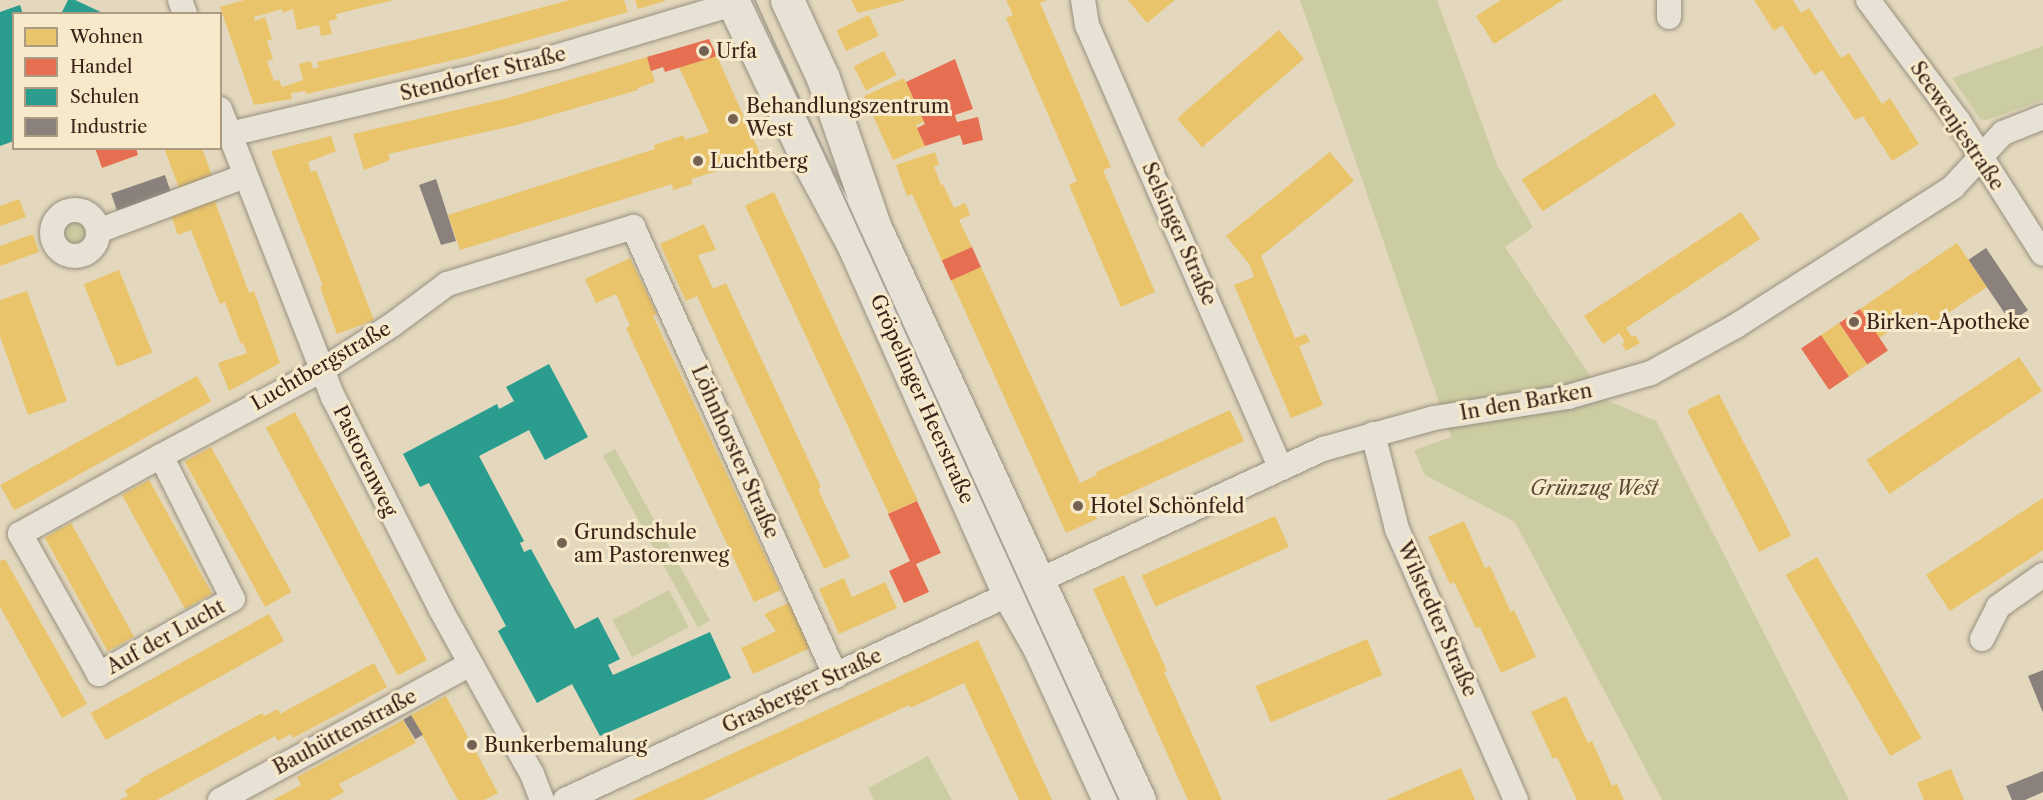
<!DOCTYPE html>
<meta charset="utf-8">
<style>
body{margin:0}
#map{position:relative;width:2043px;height:800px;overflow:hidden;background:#e3d8bd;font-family:"Libre Caslon Text",serif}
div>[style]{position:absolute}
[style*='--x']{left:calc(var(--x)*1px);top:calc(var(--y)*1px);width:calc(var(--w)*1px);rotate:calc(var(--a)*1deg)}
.green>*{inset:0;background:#cccca2;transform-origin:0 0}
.round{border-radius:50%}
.homes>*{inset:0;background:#e9c46a;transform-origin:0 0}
.shops>*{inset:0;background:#e76f51;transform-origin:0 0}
.schools>*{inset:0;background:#2a9d8f}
.industry>*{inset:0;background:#8a817c;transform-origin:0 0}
.roads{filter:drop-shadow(0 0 2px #988f7f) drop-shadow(0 0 2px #988f7f)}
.minor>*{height:24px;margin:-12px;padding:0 12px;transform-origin:12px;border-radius:12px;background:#e7e2d5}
.minor>.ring{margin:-12px;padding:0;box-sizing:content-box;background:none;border:24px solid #e7e2d5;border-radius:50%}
.secondary>*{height:33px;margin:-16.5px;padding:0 16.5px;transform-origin:16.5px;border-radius:16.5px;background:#e7e2d5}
.tram>*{height:1.5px;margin:-0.75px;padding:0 0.75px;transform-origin:0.75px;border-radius:0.75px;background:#a9a297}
.dots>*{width:16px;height:16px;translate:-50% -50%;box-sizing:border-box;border:3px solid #f7eaca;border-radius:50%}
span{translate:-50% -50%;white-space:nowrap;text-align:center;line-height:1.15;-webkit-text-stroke:6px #f7eaca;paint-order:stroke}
.poi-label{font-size:20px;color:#3b2219}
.left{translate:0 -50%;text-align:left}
.street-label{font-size:20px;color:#3b2219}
.park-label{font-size:20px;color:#5b4a36;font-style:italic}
.legend{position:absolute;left:12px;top:12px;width:210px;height:138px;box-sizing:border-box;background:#f7eaca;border:2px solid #ac9a83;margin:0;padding:8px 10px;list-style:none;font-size:18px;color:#3b2219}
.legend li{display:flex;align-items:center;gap:12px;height:30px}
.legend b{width:30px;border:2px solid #ac9a83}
</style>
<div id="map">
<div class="green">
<div style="clip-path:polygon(1300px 0,1437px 0,1497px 165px,1533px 227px,1505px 247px,1606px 400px,1656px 421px,1849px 800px,1662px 800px,1515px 522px,1425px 475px,1414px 450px,1451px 437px)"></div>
<div style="clip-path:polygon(2043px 46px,2043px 100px,1987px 120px,1980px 119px,1952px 78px)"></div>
<div class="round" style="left:60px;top:217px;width:30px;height:30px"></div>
<div style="left:615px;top:449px;width:196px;height:14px;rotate:61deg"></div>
<div style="left:669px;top:590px;width:42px;height:64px;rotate:62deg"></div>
<div style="clip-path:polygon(928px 756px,952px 800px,874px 800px,868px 788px)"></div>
</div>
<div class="homes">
<div style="clip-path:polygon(244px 0,394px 0,336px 14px,337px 19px,329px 21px,332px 34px,321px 36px,319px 25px,297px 30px,293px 9px,283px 13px,282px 9px,254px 17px,255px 21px,265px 17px,272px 39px,267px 41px,273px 59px,267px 61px,274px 81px,279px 80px,282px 87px,303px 80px,299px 64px,311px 61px,313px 69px,319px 67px,317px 62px,465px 28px,570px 0,624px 0,628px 12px,471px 56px,306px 94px,305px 91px,291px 93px,292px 99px,254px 105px,220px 7px)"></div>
<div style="clip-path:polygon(635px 0,665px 0,665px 1px,638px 9px)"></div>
<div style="clip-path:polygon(851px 0,904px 0,904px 1px,858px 13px)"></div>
<div style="clip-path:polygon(1006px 0,1047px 0,1040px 3px,1111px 167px,1103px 170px,1155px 292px,1121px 307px,1069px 185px,1077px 181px,1006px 18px,1013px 15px)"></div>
<div style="clip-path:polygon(1128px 0,1175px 0,1147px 23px)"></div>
<div style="clip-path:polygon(1501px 0,1563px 0,1494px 44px,1476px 16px)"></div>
<div style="clip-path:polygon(1754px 0,1793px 0,1801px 13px,1809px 8px,1841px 58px,1849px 53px,1882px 104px,1890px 98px,1919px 144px,1892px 161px,1863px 116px,1855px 120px,1822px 70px,1814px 75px,1782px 25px,1774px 31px)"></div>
<div style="left:869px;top:15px;width:23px;height:36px;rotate:65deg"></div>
<div style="left:1279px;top:30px;width:38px;height:135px;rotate:49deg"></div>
<div style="left:884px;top:51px;width:27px;height:34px;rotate:63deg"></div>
<div style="clip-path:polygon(717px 56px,761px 156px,725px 171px,724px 169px,691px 179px,692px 184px,673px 190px,672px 184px,460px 250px,448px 215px,655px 149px,654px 145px,684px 135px,685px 140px,709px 132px,679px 67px)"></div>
<div style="clip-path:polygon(647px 57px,655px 82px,637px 88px,638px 90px,517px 125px,388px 154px,390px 160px,364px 170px,353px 134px,508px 98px)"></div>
<div style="clip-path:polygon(904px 78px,924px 122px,916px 125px,925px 146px,893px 160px,864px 96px)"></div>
<div style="left:1655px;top:93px;width:38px;height:159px;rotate:57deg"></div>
<div style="clip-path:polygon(331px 136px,336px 151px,308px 162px,311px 172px,316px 170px,374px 320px,337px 334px,320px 287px,323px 286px,271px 151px)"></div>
<div style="clip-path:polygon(164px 148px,202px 148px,212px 176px,179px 188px)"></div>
<div style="clip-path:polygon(935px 152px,939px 165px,934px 166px,941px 185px,943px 184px,954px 208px,965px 203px,970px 215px,959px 220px,972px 247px,942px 261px,912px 194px,907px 196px,896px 165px)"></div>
<div style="clip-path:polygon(1330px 152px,1354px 181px,1261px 256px,1295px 338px,1306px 334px,1310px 342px,1299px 346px,1323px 405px,1291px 418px,1234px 285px,1254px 277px,1250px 265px,1226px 236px)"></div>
<div style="left:774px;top:192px;width:340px;height:32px;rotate:65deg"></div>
<div style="clip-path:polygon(19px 199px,26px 217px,0 226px,0 206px)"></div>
<div style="clip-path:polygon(214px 199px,249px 293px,254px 291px,280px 363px,229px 391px,218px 363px,247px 353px,243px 343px,241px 344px,225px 302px,220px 304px,191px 230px,178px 235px,171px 215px)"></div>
<div style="clip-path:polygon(1741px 212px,1760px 239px,1626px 328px,1632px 337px,1635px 335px,1640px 343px,1626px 351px,1622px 344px,1625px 342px,1619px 333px,1603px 344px,1584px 316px)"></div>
<div style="clip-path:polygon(704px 224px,716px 250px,698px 255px,713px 289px,726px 283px,821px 487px,818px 489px,850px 557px,824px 569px,697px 296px,686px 301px,660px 244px)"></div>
<div style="clip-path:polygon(33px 234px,39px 252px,0 266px,0 246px)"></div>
<div style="clip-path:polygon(1957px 243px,1987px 287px,1927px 327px,1917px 312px,1879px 338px,1860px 309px)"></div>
<div style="clip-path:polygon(630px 258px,657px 314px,653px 316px,781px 590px,754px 602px,626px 328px,630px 326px,616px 294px,596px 303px,585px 279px)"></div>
<div style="clip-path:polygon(981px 267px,1080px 483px,1097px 475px,1096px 472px,1230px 410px,1244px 441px,1093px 510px,1097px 519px,1066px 533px,951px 280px)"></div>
<div style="left:119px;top:270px;width:89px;height:38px;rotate:68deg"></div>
<div style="clip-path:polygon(27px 291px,67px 401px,28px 415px,0 336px,0 300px)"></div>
<div style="left:1839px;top:323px;width:50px;height:22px;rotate:56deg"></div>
<div style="left:2019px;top:357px;width:41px;height:184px;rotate:56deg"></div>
<div style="left:197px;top:376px;width:29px;height:225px;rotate:61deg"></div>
<div style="left:1719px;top:394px;width:159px;height:36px;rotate:63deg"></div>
<div style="left:295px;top:412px;width:281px;height:33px;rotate:62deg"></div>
<div style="left:211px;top:447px;width:166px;height:30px;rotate:61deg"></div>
<div style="left:149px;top:480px;width:130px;height:31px;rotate:61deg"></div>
<div style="clip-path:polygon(2043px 498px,2043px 550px,1950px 611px,1926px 575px)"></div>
<div style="left:1275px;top:516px;width:34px;height:146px;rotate:66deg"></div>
<div style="clip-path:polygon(1464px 521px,1485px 568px,1490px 566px,1511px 612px,1514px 610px,1536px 657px,1501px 673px,1480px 627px,1476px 628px,1454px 582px,1450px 584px,1428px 537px)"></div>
<div style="left:71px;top:523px;width:130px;height:30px;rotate:61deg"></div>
<div style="left:1817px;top:557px;width:209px;height:36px;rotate:60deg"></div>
<div style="clip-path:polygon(5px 559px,87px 704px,62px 718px,0 607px,0 561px)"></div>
<div style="clip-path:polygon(1124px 575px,1167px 671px,1164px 672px,1222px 800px,1188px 800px,1093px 589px)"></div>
<div style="clip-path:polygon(844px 578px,852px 597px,885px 582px,897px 608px,839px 634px,819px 589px)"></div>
<div style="clip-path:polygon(791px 602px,812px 647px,753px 674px,741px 648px,776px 631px,764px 614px)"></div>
<div style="left:269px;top:614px;width:31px;height:204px;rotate:61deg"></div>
<div style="left:1367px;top:639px;width:39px;height:121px;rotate:67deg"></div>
<div style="clip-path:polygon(978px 640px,1052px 800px,1019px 800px,964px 683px,910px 708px,909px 705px,703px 800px,632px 800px)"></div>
<div style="clip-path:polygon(374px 663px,387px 687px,340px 713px,293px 738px,291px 734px,278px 741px,275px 736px,157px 800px,120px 800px,128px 796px,125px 790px,141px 781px,140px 779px,186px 754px,262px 713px,264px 716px,278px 709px,280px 714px)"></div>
<div style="clip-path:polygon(446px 696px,498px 793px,484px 800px,458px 800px,411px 715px)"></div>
<div style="clip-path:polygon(1566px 696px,1588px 743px,1592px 741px,1612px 786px,1617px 784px,1624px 800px,1577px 800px,1557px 757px,1553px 759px,1531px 712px)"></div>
<div style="clip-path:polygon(403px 720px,416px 743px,339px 784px,344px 792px,329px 800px,273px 800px,301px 785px,297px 777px)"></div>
<div style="clip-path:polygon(1461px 768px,1475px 800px,1386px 800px,1414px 788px)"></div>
<div style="clip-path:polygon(1951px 769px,1964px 800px,1924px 800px,1917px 783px)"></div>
</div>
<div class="shops">
<div style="clip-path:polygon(709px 39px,717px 56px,665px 72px,663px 67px,651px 71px,647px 57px)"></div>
<div style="clip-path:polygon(955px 59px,973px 109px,955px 115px,957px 122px,978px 117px,983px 140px,963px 145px,960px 135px,925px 146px,917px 128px,925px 124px,906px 82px)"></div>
<div style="clip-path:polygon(95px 148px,136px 148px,138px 155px,102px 168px)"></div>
<div style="left:972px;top:247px;width:22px;height:33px;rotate:66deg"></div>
<div style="left:1860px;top:309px;width:50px;height:25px;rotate:56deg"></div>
<div style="left:1821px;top:335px;width:50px;height:24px;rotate:56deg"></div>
<div style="clip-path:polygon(917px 501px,941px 553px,916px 564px,929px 592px,904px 603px,889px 571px,910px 561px,888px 514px)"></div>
</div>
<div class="schools">
<div style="clip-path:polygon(68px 0,75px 0,105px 14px,61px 14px)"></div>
<div style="clip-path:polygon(20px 5px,23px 14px,14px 14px,14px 141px,0 146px,0 12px)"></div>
<div style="clip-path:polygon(549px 364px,588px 437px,545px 460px,529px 430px,479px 456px,524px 541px,520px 543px,524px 552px,531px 549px,575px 629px,598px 617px,620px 659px,608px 665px,613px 675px,710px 632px,731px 678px,600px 736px,572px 684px,537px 703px,498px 631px,506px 626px,429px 483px,420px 487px,403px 454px,497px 404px,499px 409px,514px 401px,506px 387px)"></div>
</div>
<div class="industry">
<div style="left:165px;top:175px;width:18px;height:57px;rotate:71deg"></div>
<div style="clip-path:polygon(436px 179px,456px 241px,441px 245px,419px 185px)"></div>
<div style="left:1986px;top:248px;width:75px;height:21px;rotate:56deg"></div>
<div style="clip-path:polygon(2043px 670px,2043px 713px,2028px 676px)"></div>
<div style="left:411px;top:715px;width:23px;height:9px;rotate:59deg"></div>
<div style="clip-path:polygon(2043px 771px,2043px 792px,2025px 800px,2012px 800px,2006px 786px)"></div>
</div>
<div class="roads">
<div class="minor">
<div style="--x:180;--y:0;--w:15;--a:70"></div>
<div style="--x:1083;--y:0;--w:25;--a:81"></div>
<div style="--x:1087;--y:25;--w:482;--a:66.4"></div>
<div style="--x:1669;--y:0;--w:17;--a:90"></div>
<div style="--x:1868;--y:0;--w:152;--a:53.3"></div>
<div style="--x:1959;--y:122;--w:156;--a:57.5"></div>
<div style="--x:220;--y:109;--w:309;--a:68.6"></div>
<div style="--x:333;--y:397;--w:239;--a:63.1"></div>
<div style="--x:441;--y:610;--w:188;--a:61"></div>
<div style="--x:532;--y:774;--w:28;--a:69"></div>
<div style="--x:230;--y:134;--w:334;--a:-13.3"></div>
<div style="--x:555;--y:57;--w:186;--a:-16.6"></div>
<div class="ring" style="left:52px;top:210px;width:22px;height:22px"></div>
<div style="--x:98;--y:231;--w:157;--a:-20.5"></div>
<div style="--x:1373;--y:434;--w:98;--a:75.8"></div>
<div style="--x:1397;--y:529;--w:296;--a:66.3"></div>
<div style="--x:161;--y:456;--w:160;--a:63.3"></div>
<div style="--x:233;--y:599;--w:154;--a:150.8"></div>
<div style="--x:99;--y:674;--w:161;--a:-119.4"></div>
<div style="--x:20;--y:534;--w:161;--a:-29"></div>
<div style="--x:161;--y:456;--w:185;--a:-28.1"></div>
<div style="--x:324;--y:369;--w:81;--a:-32.9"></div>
<div style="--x:392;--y:325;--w:69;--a:-36.7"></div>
<div style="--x:447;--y:284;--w:195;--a:-17"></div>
<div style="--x:633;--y:227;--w:493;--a:65.7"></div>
<div style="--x:1982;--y:639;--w:36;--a:-63"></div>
<div style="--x:1998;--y:607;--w:55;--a:-35.4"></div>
<div style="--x:220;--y:800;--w:285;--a:-28.5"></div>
<div style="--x:565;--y:800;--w:835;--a:-24.85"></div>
<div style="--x:1323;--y:449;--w:115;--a:-15.6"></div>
<div style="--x:1434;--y:418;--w:136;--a:-8.9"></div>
<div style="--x:1568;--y:397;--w:86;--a:-16.1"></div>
<div style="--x:1651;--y:373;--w:97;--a:-28.9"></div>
<div style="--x:1736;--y:326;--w:258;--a:-32.6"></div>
<div style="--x:1953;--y:187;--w:74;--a:-47.2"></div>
<div style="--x:2003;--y:133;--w:43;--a:-21.8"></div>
</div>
<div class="secondary">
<div style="--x:732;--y:0;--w:179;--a:64.6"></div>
<div style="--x:809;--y:162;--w:95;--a:61.8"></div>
<div style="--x:854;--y:246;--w:381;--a:66"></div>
<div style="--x:1009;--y:594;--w:61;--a:60.5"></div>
<div style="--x:1039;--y:647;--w:168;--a:65.4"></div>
<div style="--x:787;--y:0;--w:86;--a:65.2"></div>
<div style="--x:823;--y:78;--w:159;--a:70.9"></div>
<div style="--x:875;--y:228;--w:630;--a:65.22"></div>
</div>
</div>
<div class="tram">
<div style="--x:755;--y:0;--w:879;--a:65.53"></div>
</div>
<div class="dots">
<div style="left:704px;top:51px;background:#766252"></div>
<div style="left:733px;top:119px;background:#766252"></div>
<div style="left:698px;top:161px;background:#766252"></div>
<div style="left:1854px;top:322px;background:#766252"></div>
<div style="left:1078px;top:506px;background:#766252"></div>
<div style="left:562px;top:543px;background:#766252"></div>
<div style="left:472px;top:745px;background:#766252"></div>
</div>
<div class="poi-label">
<span class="left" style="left:716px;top:51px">Urfa</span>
<span class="left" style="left:746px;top:118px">Behandlungszentrum<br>West</span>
<span class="left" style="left:710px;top:161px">Luchtberg</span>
<span class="left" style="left:1866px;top:322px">Birken-Apotheke</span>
<span class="left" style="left:1090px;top:506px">Hotel Schönfeld</span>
<span class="left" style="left:574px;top:544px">Grundschule<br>am Pastorenweg</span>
<span class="left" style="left:484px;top:745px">Bunkerbemalung</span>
</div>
<div class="street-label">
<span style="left:483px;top:74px;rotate:-14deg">Stendorfer Straße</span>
<span style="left:1957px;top:126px;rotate:56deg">Seewenjestraße</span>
<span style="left:1179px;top:234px;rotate:66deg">Selsinger Straße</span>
<span style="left:321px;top:366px;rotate:-30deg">Luchtbergstraße</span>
<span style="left:922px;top:399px;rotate:66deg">Gröpelinger Heerstraße</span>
<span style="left:1526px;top:402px;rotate:-10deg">In den Barken</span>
<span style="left:735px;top:452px;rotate:66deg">Löhnhorster Straße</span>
<span style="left:365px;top:461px;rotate:64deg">Pastorenweg</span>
<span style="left:1437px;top:619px;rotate:66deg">Wilstedter Straße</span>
<span style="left:166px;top:637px;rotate:-29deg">Auf der Lucht</span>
<span style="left:802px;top:691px;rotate:-25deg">Grasberger Straße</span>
<span style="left:345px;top:732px;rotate:-28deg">Bauhüttenstraße</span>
</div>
<div class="park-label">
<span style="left:1594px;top:488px">Grünzug West</span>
</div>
<ul class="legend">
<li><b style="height:16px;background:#e9c46a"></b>Wohnen</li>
<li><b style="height:16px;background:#e76f51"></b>Handel</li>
<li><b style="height:16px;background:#2a9d8f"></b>Schulen</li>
<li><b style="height:16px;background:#8a817c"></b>Industrie</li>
</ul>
</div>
